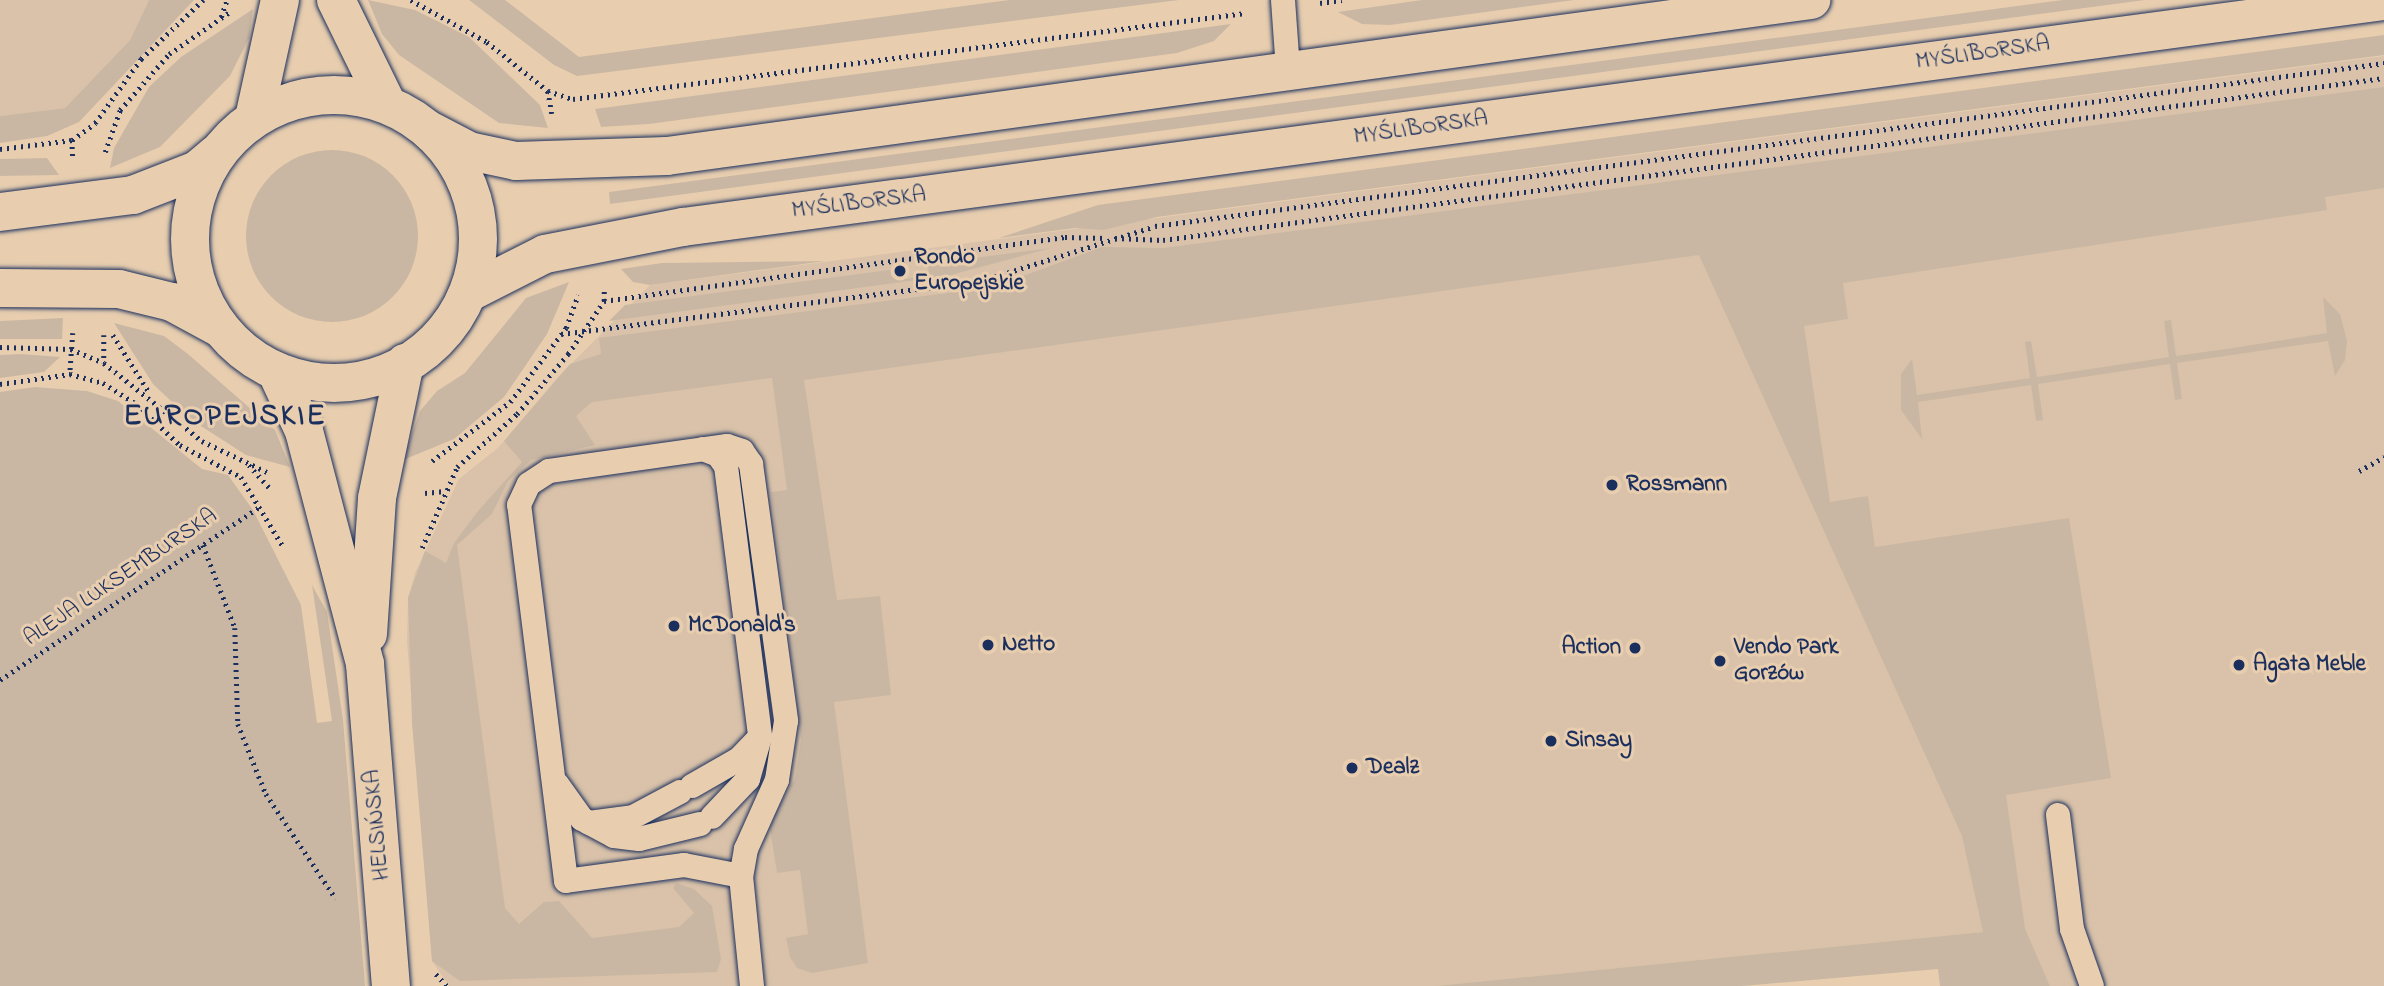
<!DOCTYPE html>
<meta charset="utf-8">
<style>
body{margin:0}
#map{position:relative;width:2384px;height:986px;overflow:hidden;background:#e8ceaf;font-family:"Indie Flower",sans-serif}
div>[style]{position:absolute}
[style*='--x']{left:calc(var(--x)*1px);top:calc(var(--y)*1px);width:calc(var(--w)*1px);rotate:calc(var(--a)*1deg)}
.built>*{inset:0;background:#d9c2a9}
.green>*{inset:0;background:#cab7a3}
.round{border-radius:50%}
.path>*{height:4.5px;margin-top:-2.25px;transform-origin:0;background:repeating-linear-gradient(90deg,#1b2f5e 0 2px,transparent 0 7px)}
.roads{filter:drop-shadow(0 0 2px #1b2f5e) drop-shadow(0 0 2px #1b2f5e)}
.service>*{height:24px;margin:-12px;padding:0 12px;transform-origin:12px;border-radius:12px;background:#e8ceaf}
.minor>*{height:38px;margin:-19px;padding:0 19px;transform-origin:19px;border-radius:19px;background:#e8ceaf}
.secondary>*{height:38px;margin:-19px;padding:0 19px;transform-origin:19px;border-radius:19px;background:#e8ceaf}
.secondary>.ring{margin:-19px;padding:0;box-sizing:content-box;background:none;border:38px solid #e8ceaf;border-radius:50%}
.dots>*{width:19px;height:19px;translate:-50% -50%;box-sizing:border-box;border:4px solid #e8ceaf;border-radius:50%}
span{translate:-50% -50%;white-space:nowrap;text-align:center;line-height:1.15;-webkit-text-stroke:6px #e8ceaf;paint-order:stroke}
.street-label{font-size:23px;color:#1b2f5e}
.poi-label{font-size:23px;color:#1b2f5e;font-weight:700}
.left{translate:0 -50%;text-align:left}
.right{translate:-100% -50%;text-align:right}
.district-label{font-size:30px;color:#1b2f5e;font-weight:700;letter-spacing:2px}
</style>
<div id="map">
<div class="built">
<div style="clip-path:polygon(0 0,149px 0,130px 40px,65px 108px,0 116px)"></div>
<div style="clip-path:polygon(2384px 56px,2384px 986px,2050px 986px,2025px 928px,1436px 986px,449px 986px,432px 961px,407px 642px,408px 598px,415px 573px,459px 479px,499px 447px,557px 378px,650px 285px)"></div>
</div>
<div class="green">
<div style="clip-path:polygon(149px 0,194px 0,79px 122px,47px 136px,0 143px,0 116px,65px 108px,130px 40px)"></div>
<div style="clip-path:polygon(368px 0,415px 10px,469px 37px,540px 105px,548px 128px,499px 123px,399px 55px,382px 34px)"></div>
<div style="clip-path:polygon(469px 0,505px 0,579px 57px,1009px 0,1179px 0,577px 76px,554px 65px)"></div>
<div style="clip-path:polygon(1422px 0,1574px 0,1390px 25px,1362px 24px,1338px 12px)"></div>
<div style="clip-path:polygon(2063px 0,2145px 0,610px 204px,609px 192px)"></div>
<div style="clip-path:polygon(253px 9px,249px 38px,230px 76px,160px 147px,110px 168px,114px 148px,149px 87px,181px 57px)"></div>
<div style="clip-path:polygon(1231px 24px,1214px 41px,1177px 53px,649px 124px,601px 127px,595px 109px)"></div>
<div style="clip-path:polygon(2384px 35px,2384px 55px,1157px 217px,1103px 230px,1075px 228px,999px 238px,1098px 205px)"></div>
<div style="clip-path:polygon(2384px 87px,2384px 188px,2325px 197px,2327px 210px,1843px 283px,1848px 319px,1804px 326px,1830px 502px,1868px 496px,1875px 547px,2069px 518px,2111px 778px,2006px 795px,2025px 928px,2050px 986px,1940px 986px,1938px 969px,1742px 986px,1436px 986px,1983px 932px,1962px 836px,1699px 255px,804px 380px,837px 600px,880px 596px,891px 695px,834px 702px,868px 963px,812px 973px,797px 968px,790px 957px,786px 938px,808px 934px,800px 870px,777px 873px,769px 822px,795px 779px,801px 740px,771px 492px,787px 490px,772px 378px,592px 402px,576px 416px,595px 445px,531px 460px,508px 481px,492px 514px,457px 545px,505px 908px,519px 924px,544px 902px,559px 901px,592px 938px,679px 927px,694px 913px,673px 888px,676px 883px,694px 889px,712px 906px,721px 959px,717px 972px,460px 981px,432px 961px,412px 723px,408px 598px,425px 551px,446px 563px,454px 543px,478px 511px,522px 462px,504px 441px,570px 364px,601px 354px,599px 338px,993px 287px,1102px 247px,1163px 248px)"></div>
<div class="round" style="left:246px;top:150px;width:172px;height:172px"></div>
<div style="clip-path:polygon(47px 158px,59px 175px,0 176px,0 159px)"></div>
<div style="clip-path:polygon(1051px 248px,947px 276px,609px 321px,625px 305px,904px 268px,906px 279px,929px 275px,928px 264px)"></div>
<div style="clip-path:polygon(825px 261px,650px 285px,633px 282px,621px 269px,662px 263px)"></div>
<div style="clip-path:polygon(569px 282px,547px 334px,504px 397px,454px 439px,403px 460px,420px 411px,437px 391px,465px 373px,526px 298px)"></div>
<div style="clip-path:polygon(2323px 297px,2340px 314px,2347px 341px,2345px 360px,2335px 376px,2328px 341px,2177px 363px,2182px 399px,2175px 400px,2170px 364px,2038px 384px,2043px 420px,2036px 421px,2031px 385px,1918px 402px,1922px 439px,1901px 410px,1901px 374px,1912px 359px,1917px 395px,2030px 378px,2025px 342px,2031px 341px,2037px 377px,2169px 357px,2164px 321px,2171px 320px,2176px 356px,2233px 348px,2327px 333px)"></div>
<div style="clip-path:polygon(63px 318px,62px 339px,0 339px,0 321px)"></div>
<div style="clip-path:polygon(114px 323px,164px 336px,188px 354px,275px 430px,290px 467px,246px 455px,190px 419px,153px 384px)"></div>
<div style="clip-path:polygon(0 355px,21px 354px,60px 357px,44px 372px,0 378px)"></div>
<div style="clip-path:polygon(35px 387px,87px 391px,118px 401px,202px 469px,228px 475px,253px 510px,301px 605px,317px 723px,332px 721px,312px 585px,327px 612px,343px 720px,365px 986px,0 986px,0 392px)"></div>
</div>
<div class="path">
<div style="--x:411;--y:0;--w:87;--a:28.9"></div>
<div style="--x:487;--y:42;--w:78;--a:38.8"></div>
<div style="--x:548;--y:91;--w:26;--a:18"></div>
<div style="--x:573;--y:99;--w:678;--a:-7.28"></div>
<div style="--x:1320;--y:3;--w:22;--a:-8"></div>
<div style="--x:221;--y:17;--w:18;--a:-71"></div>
<div style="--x:548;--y:91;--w:23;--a:80"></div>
<div style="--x:72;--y:140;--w:17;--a:87"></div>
<div style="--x:0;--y:149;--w:73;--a:-7.1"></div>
<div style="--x:72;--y:140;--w:29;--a:-36"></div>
<div style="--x:95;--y:123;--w:79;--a:-54.3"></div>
<div style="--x:141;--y:59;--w:86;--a:-43.6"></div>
<div style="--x:105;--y:152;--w:45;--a:-70.3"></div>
<div style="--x:120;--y:110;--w:74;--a:-48.8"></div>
<div style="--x:169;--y:54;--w:75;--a:-34.7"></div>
<div style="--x:1115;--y:238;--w:48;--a:2.4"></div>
<div style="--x:1163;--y:240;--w:1232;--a:-7.56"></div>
<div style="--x:604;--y:301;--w:465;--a:-7.9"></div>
<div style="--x:1065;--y:237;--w:41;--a:1.4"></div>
<div style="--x:73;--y:333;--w:41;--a:94.2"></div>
<div style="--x:70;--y:374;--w:34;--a:15"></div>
<div style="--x:103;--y:383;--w:39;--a:32"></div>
<div style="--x:136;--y:404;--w:60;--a:43"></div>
<div style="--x:180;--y:445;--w:69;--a:27.7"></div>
<div style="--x:241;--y:477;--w:83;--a:58.8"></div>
<div style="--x:561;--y:334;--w:423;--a:-7.2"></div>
<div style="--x:981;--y:281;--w:182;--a:-17.5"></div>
<div style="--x:1155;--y:226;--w:1240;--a:-7.55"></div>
<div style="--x:104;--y:335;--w:28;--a:90"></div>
<div style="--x:104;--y:363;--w:125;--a:38.5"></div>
<div style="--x:202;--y:441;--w:72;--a:25.5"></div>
<div style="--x:113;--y:335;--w:67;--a:57.7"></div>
<div style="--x:0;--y:347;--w:71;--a:1.6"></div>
<div style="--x:71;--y:349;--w:36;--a:23"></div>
<div style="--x:0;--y:384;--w:71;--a:-8.1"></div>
<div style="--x:432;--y:461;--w:98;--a:-37.1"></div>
<div style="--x:510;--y:402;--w:93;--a:-52.9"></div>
<div style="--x:566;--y:328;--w:35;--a:-70"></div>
<div style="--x:249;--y:465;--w:30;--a:48"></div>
<div style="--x:2359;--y:471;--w:29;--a:-29"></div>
<div style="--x:425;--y:493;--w:20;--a:-6"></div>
<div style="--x:203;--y:545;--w:89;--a:68.9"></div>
<div style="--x:235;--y:628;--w:96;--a:88.2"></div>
<div style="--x:238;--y:724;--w:75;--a:68.2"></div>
<div style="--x:266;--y:794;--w:126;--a:56.3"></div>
<div style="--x:422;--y:548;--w:88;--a:-66.6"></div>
<div style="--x:457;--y:467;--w:80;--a:-41.5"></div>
<div style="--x:517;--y:414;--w:79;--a:-49.6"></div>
<div style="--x:568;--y:354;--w:64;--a:-55.8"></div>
<div style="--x:604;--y:301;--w:13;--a:-90"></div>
<div style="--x:0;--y:680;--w:314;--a:-33.7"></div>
<div style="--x:436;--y:974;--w:16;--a:47"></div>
</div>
<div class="roads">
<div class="service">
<div style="--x:1283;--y:0;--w:70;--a:85.9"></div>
<div style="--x:703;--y:449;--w:16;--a:22"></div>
<div style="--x:718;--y:455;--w:14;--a:54"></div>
<div style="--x:726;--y:466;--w:273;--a:82.8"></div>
<div style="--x:760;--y:737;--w:44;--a:105.9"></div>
<div style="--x:748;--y:779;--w:52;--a:133.5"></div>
<div style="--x:557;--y:784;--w:43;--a:54.5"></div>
<div style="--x:582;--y:819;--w:36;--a:28"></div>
<div style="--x:614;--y:836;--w:25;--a:7"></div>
<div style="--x:639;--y:839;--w:63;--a:-13.8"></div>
<div style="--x:692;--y:786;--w:54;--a:-29.9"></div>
<div style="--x:739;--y:759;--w:30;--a:-46"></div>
<div style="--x:2058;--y:815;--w:115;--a:83"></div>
<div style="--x:2072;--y:929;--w:60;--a:70.7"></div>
<div style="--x:589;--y:823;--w:44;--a:-7.8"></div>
<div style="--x:633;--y:817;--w:53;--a:-28"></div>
<div style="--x:741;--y:876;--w:58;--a:-169.1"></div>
<div style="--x:684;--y:865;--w:119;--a:172.3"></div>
<div style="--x:566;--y:881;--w:379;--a:-97.1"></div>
<div style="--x:519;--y:505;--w:23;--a:-65"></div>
<div style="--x:529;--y:484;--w:24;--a:-33"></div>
<div style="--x:549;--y:471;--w:180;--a:-8"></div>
<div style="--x:727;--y:446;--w:16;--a:18"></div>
<div style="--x:742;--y:451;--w:16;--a:55"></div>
<div style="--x:751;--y:464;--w:259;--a:82.2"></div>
<div style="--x:786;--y:721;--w:60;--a:98.7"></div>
<div style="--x:777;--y:780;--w:76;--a:114.2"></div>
<div style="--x:746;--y:849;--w:27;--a:100"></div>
<div style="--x:741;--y:876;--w:111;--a:84.3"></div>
</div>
<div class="minor">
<div style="--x:336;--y:0;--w:116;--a:63.9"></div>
<div style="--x:254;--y:118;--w:121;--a:-77.6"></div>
<div style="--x:277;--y:373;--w:64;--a:65"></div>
<div style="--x:304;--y:431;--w:241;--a:75.3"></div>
<div style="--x:365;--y:664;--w:323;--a:85.4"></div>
<div style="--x:368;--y:634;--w:136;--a:-86.2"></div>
<div style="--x:377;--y:498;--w:138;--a:-78.3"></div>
</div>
<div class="secondary">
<div class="ring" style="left:190px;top:95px;width:250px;height:250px"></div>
<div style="--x:429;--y:130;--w:45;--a:27.7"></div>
<div style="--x:469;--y:151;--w:48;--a:12"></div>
<div style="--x:516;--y:161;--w:151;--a:-1.9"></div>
<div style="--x:667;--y:156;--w:1155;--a:-7.77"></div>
<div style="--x:0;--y:212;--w:134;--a:-7.3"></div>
<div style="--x:133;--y:195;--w:69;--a:-21.3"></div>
<div style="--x:197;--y:170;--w:26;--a:-40"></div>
<div style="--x:0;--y:288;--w:119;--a:0.5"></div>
<div style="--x:119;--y:289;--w:55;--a:13.8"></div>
<div style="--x:172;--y:302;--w:52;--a:28.5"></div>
<div style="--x:468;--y:293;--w:86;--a:-26.9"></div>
<div style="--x:545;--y:254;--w:141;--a:-11.1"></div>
<div style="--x:683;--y:227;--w:1716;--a:-7.57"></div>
</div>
</div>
<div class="dots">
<div style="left:900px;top:271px;background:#1b2f5e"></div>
<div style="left:1612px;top:485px;background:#1b2f5e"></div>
<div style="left:674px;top:626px;background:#1b2f5e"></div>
<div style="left:988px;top:645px;background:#1b2f5e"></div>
<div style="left:1635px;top:648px;background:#1b2f5e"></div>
<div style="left:1720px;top:661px;background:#1b2f5e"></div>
<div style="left:2239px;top:665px;background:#1b2f5e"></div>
<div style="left:1551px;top:741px;background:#1b2f5e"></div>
<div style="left:1352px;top:768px;background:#1b2f5e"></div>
</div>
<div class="street-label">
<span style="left:1983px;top:54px;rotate:-8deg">MYŚLIBORSKA</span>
<span style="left:1421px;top:129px;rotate:-8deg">MYŚLIBORSKA</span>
<span style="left:859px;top:204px;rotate:-7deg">MYŚLIBORSKA</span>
<span style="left:121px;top:578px;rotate:-34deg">ALEJA LUKSEMBURSKA</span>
<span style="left:378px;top:825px;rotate:-95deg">HELSIŃSKA</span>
</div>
<div class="poi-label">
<span class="left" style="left:914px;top:271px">Rondo<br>Europejskie</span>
<span class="left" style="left:1626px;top:485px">Rossmann</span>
<span class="left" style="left:688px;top:626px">McDonald's</span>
<span class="left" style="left:1002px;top:645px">Netto</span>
<span class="right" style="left:1621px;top:648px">Action</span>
<span class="left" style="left:1734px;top:661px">Vendo Park<br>Gorzów</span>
<span class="left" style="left:2253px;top:665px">Agata Meble</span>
<span class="left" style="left:1565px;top:741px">Sinsay</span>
<span class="left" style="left:1366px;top:768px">Dealz</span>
</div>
<div class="district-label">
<span style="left:225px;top:417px">EUROPEJSKIE</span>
</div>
</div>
